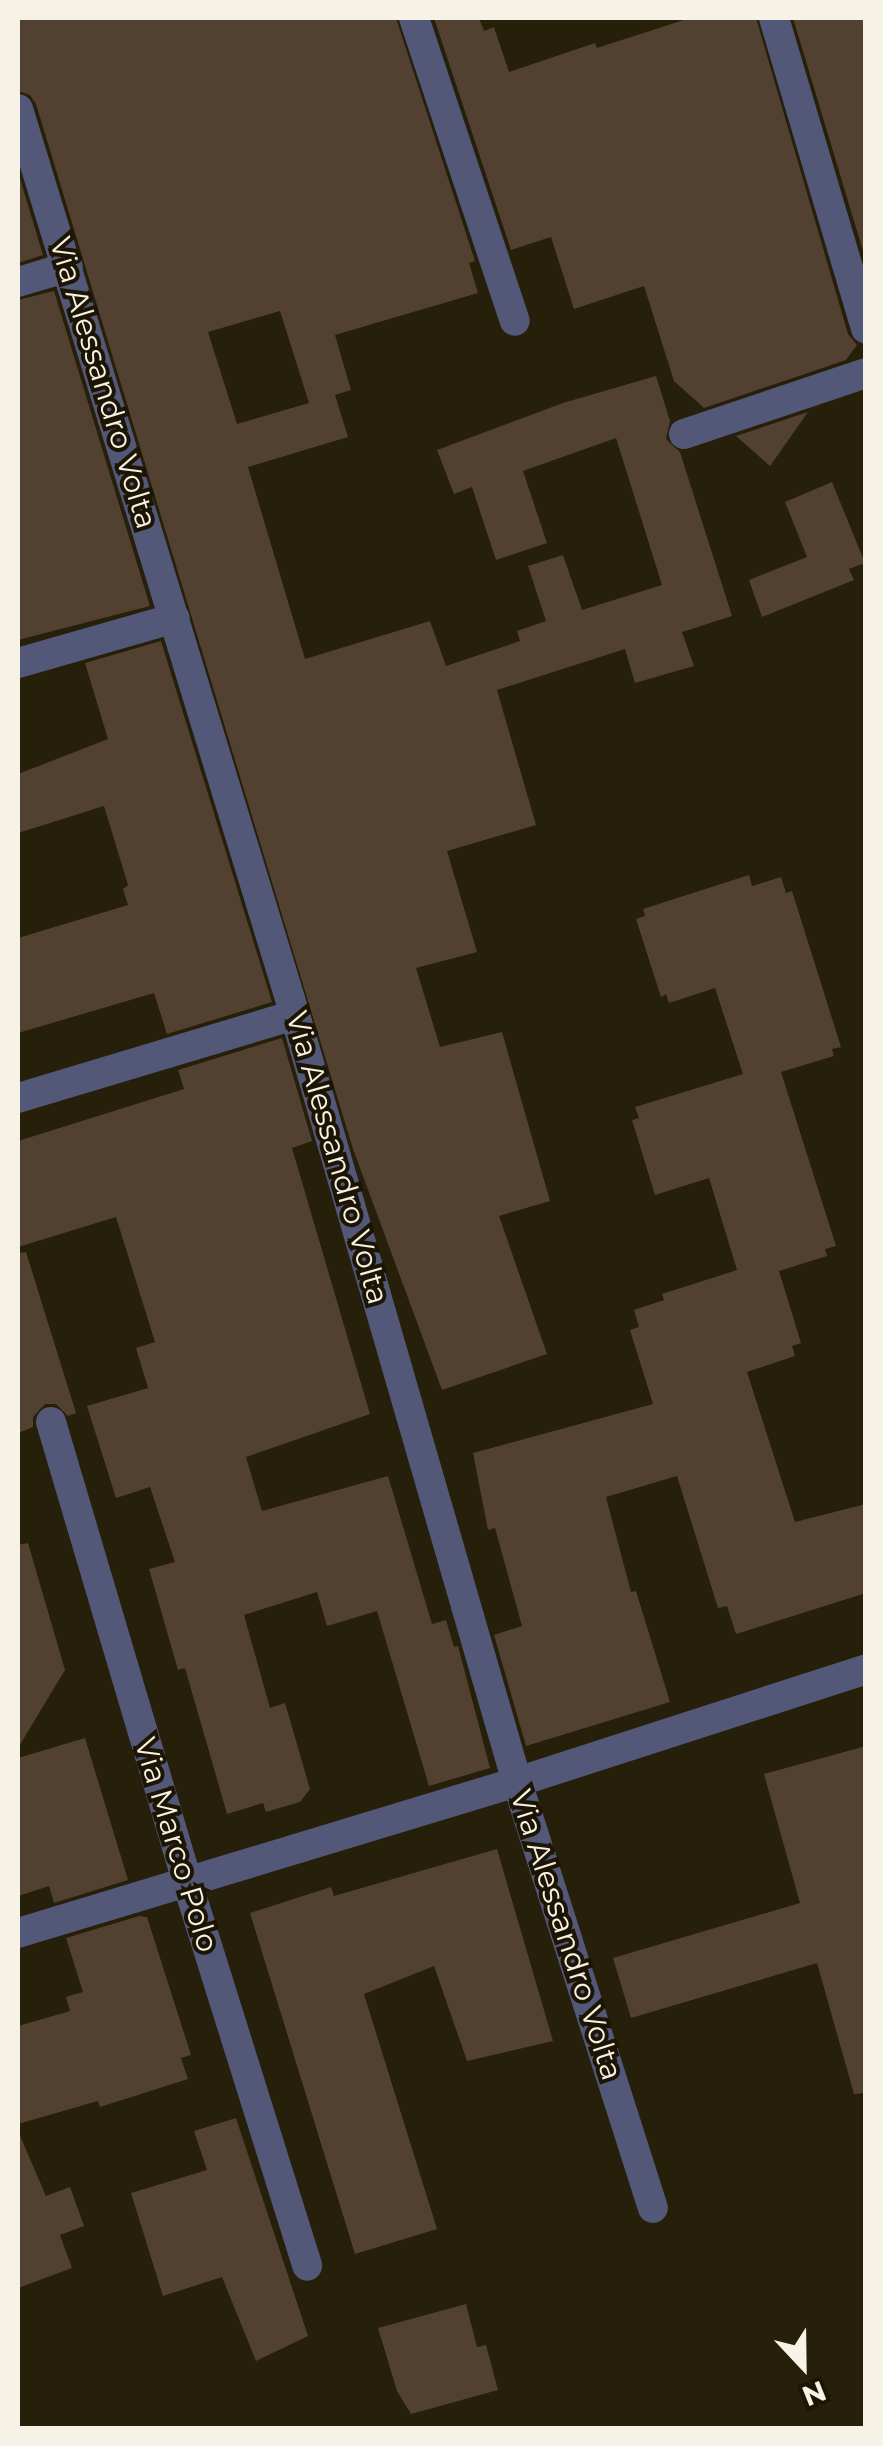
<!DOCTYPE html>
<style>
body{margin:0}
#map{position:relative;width:883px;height:2446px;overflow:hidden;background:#261f0a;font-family:Montserrat,sans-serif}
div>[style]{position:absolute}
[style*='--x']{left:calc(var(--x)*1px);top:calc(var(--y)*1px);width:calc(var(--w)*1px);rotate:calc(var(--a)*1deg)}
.building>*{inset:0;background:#524130}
.minor>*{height:30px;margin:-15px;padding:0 15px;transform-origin:15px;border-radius:15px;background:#535778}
span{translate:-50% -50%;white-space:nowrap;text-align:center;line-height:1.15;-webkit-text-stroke:8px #1d1503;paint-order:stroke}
.street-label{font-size:30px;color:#f7f2e6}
.frame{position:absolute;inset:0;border:20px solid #f7f2e6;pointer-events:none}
.north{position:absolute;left:753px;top:2316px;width:100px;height:100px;-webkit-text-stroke:8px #1d1503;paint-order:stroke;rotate:158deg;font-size:28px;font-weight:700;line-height:40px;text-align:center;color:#f7f2e6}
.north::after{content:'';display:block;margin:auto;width:35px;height:45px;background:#f7f2e6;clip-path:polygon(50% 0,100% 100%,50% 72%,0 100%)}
</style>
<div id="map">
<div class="building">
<div style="clip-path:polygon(evenodd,18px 18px,396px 18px,475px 261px,469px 263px,478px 293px,335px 335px,351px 390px,309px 403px,335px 395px,348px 437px,248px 467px,305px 659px,430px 621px,446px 666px,520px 641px,517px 631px,546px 621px,528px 566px,563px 555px,582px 610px,662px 585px,616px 438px,523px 471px,547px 543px,496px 560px,472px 487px,454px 494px,437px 450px,563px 403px,656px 376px,670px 421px,666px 439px,680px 452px,732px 616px,682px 632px,694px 666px,635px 683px,625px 649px,497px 690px,536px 825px,447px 851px,477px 952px,416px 968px,440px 1047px,502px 1032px,550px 1201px,499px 1216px,547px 1354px,442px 1390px,353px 1149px,36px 104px,30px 95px,18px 91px,18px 18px,280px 311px,309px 403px,237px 424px,208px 332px,280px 311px)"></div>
<div style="clip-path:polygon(434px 18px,479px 18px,484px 31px,494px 27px,509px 72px,595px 43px,597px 48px,690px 18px,756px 18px,848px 334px,857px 345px,846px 360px,704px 408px,674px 381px,644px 286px,574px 309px,551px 237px,511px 250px)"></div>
<div style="clip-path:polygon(793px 18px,866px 18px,866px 261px)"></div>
<div style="clip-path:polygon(18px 172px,43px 255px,18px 263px)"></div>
<div style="clip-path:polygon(54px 291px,150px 606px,18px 640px,18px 300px)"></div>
<div style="clip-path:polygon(808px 412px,770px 466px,736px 436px)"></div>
<div style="clip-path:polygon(832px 482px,865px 563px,849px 569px,854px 580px,762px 617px,749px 580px,807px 557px,785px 502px)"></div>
<div style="clip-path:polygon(161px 641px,272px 1002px,167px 1034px,154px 993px,18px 1033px,18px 938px,128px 905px,123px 889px,128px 885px,104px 806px,18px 833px,18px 774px,108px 739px,85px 663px)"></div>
<div style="clip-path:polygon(749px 875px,752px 886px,781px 877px,786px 893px,792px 891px,841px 1047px,832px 1049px,834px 1056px,781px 1072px,836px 1246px,825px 1249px,827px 1256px,779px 1271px,801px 1343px,792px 1346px,795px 1356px,747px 1372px,795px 1522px,866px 1504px,866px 1593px,736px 1634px,727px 1606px,718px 1608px,677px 1476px,606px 1497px,631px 1592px,636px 1591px,670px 1702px,526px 1746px,494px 1635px,522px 1626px,495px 1528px,488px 1530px,473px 1453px,653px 1404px,630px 1330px,639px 1327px,634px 1310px,664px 1300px,662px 1294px,737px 1270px,709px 1178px,655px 1195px,632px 1120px,639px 1118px,635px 1107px,743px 1074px,715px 988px,669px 1003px,666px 994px,661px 997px,636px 919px,645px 916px,643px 909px)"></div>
<div style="clip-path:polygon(282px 1038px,312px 1141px,292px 1148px,370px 1414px,246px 1457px,262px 1511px,388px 1476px,432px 1624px,446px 1620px,454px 1647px,458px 1646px,490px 1768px,429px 1786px,377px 1611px,327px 1626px,317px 1592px,244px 1615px,270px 1708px,285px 1703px,310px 1789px,300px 1802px,266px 1812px,263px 1803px,227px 1814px,185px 1668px,178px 1670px,149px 1569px,175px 1562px,150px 1487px,116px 1498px,87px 1406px,148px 1388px,136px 1348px,155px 1342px,116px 1217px,18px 1247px,18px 1141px,184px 1089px,178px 1070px)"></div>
<div style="clip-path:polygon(26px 1252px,76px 1413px,68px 1416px,56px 1404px,45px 1404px,33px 1417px,33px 1427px,18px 1433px,18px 1253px)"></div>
<div style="clip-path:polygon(28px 1543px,65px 1670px,18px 1748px,18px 1545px)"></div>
<div style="clip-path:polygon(85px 1738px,128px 1880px,54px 1903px,49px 1886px,18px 1896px,18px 1758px)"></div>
<div style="clip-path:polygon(866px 1746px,866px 2093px,854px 2094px,817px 1963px,631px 2018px,613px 1958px,800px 1903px,764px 1774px)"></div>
<div style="clip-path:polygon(497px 1849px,553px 2041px,467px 2061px,434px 1966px,364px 1994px,437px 2229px,355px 2254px,250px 1913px,331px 1887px,334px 1896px)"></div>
<div style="clip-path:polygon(139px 1916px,147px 1917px,191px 2055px,181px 2058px,188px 2079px,100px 2107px,98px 2101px,18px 2124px,18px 2026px,70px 2011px,66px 1997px,83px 1992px,66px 1938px)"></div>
<div style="clip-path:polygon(236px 2118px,308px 2336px,256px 2361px,222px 2277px,163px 2296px,131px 2193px,207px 2170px,194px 2131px)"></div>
<div style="clip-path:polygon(18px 2131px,46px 2196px,70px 2187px,84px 2226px,60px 2235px,72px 2268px,18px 2288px)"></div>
<div style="clip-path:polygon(466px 2304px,477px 2347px,486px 2345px,498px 2390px,411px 2414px,397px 2391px,378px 2328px)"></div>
</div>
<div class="minor">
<div style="--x:414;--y:18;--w:319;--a:71.6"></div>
<div style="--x:774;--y:18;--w:324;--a:73.5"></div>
<div style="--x:18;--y:109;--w:947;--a:73"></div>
<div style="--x:295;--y:1015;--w:798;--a:73.86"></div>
<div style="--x:517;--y:1782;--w:447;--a:72.3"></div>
<div style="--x:18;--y:282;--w:52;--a:-16.7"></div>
<div style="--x:684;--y:434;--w:192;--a:-18.5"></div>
<div style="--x:18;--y:663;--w:163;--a:-16"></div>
<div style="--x:18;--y:1098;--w:289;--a:-16.7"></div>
<div style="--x:51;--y:1422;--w:480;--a:73.5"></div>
<div style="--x:187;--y:1882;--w:402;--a:72.6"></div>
<div style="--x:18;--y:1933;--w:521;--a:-16.84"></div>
<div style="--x:517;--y:1782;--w:367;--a:-17.9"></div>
</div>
<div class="street-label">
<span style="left:103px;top:383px;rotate:73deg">Via Alessandro Volta</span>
<span style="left:337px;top:1158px;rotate:74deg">Via Alessandro Volta</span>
<span style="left:176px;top:1845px;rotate:73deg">Via Marco Polo</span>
<span style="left:566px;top:1935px;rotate:72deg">Via Alessandro Volta</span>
</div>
<div class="frame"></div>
<div class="north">N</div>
</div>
